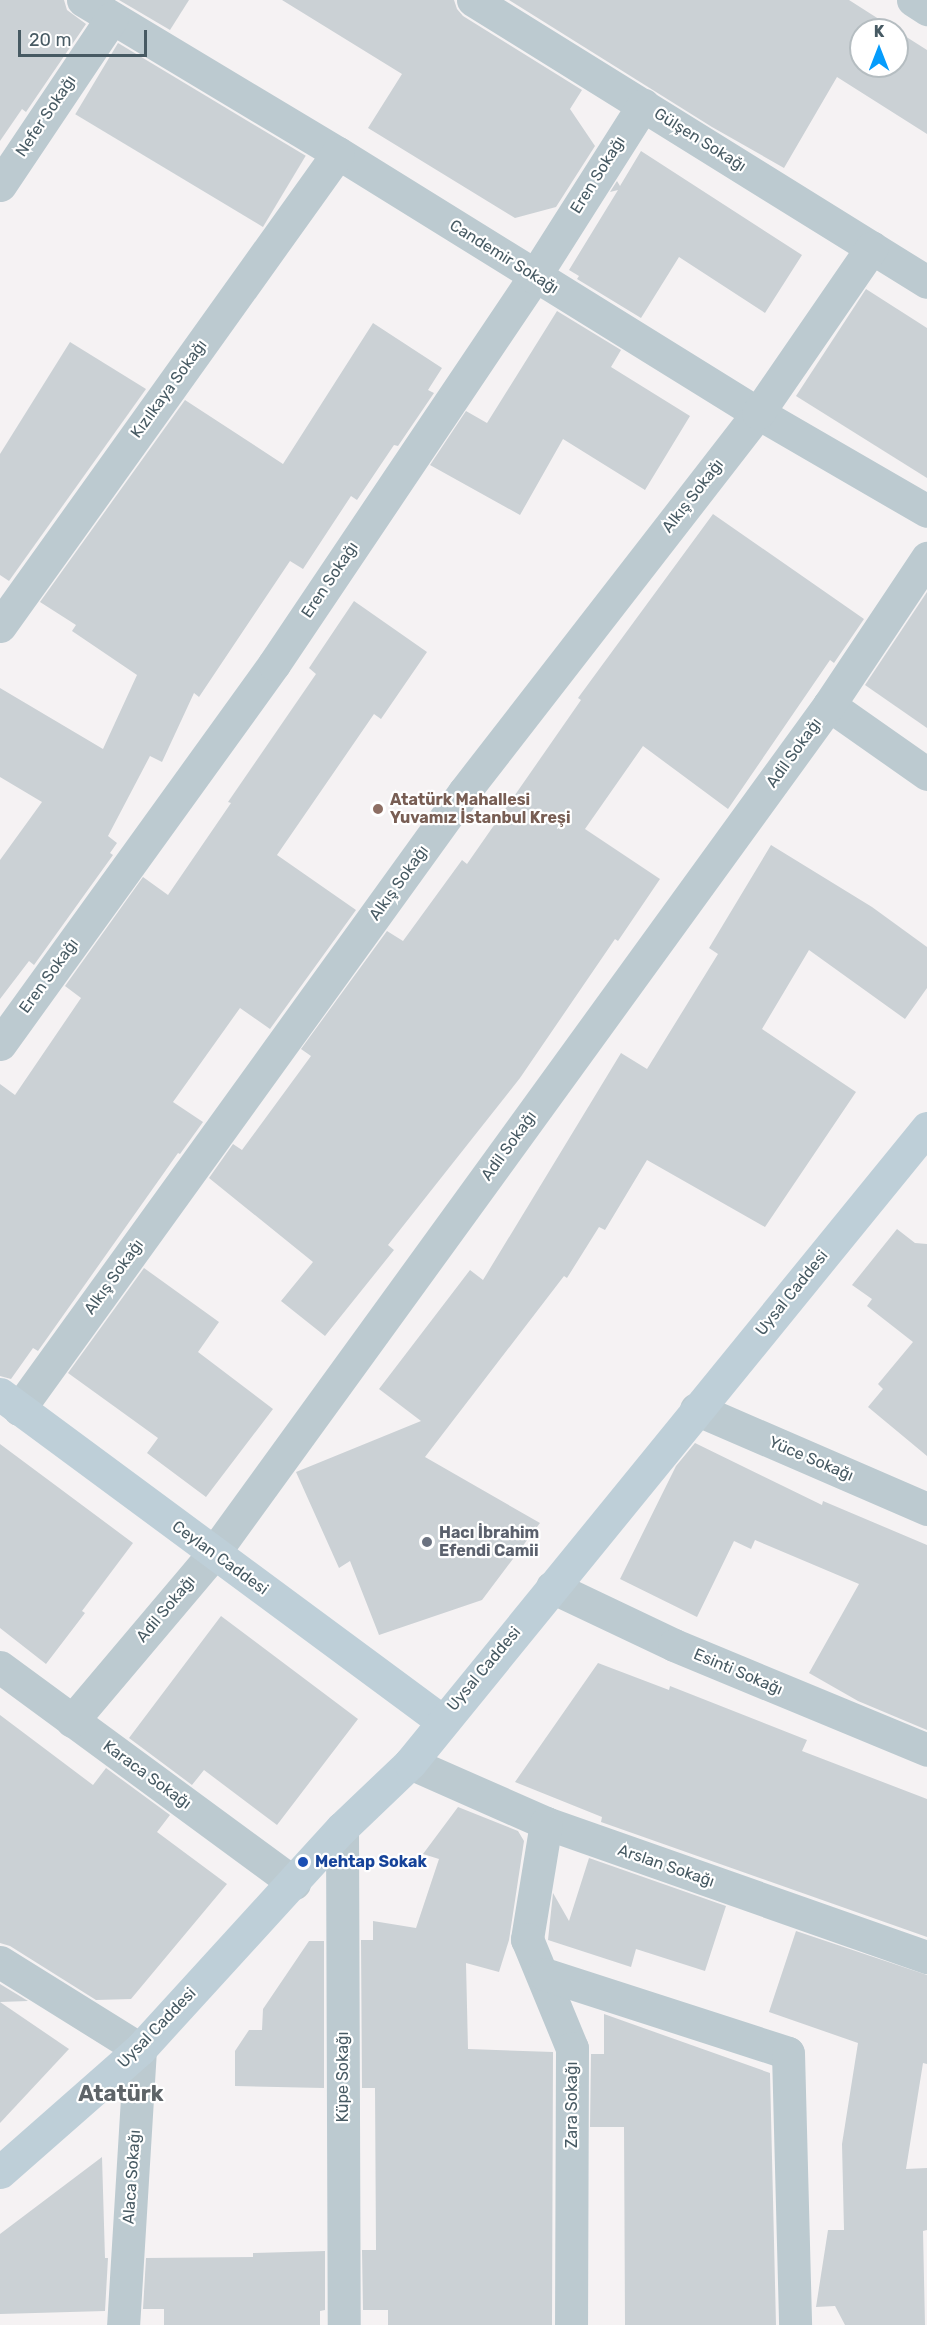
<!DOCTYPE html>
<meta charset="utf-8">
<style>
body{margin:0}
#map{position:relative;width:927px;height:2325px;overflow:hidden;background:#f5f2f3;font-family:Rubik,sans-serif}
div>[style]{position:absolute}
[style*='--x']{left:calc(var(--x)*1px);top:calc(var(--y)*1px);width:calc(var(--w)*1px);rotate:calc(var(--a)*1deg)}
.building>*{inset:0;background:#cbd1d5;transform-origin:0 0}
.street>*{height:33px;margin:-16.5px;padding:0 16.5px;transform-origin:16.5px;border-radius:16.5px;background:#bccad0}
.secondary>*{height:33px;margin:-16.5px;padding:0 16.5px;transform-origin:16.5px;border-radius:16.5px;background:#becfd8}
.dots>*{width:16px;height:16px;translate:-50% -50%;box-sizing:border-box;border:3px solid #fff;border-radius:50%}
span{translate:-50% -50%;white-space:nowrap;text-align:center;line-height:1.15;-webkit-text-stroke:4.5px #fff;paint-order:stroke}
.street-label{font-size:16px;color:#475a63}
.education-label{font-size:16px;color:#785e54;font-weight:700}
.left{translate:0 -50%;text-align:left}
.worship-label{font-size:16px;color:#5b616d;font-weight:700}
.transit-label{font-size:16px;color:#164399;font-weight:700}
.district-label{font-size:22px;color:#5e6468;font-weight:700}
.north{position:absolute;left:849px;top:18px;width:60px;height:60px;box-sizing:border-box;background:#fff;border:2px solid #b5bdc1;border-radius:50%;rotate:0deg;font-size:16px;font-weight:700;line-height:24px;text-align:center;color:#475a63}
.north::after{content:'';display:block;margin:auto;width:21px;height:27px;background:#059cfc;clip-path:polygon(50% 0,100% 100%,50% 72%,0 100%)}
.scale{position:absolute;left:18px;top:30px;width:129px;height:27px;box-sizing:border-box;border:3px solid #475a63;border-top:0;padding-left:8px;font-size:18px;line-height:21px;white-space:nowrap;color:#475a63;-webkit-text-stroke:4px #fff;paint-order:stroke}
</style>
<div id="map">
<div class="building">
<div style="clip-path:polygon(0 0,64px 0,67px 10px,86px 24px,26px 112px,22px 109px,0 141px)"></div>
<div style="clip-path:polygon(119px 0,189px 0,170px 30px)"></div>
<div style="clip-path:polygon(282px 0,454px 0,457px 9px,463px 16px,582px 90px,570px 109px,595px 146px,556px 207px,515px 218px,368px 128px,402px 74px)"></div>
<div style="clip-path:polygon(509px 0,849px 0,896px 30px,861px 30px,861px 66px,897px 66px,897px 31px,927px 50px,927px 134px,837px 77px,784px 168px,712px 127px)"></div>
<div style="left:118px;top:43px;width:219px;height:83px;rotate:31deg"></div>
<div style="clip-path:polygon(641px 151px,802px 255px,765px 313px,679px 257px,641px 318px,577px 279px,579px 276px,569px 270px,618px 190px,610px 192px,617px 181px,620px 186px)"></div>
<div style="clip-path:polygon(866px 289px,927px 328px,927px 478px,796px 396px)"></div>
<div style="clip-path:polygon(557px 311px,621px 350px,611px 367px,690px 416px,645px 490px,563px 439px,520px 515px,430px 465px,466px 411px,487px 423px)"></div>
<div style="clip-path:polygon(373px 323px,442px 368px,428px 390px,434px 393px,398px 446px,394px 445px,357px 500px,351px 496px,303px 569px,290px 561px,199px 697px,194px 693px,162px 762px,150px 756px,108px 836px,117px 843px,110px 853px,113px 855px,34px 965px,29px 961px,0 999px,0 860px,42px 802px,0 777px,0 688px,103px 749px,137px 675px,72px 631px,76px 625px,40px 602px,185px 400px,283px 464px)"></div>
<div style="clip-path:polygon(70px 342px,146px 389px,9px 581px,0 575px,0 454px)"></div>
<div style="clip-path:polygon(713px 514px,864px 619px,834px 663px,830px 660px,728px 809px,643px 746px,585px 829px,660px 879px,618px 941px,615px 939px,520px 1078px,388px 1245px,394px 1250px,325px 1336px,281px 1301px,313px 1262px,209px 1178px,233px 1144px,242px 1150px,311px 1056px,301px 1049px,387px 931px,403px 941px,462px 860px,467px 864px,581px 700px,578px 698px)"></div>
<div style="clip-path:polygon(927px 592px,927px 728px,865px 685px)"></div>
<div style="clip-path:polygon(354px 601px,427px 652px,381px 719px,374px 714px,277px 855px,356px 910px,270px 1029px,240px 1008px,173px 1102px,203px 1122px,180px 1154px,178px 1153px,38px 1351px,33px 1348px,11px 1379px,0 1376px,0 1084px,15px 1095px,81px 998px,65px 986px,143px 877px,168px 895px,231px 803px,228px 802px,316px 674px,309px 668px)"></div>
<div style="clip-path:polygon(771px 845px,872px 907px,927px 947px,927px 988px,905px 1019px,809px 950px,762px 1029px,856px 1092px,765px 1227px,647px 1160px,605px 1230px,599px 1227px,567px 1278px,564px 1276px,425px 1457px,540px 1523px,482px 1600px,379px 1635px,350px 1561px,339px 1568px,296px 1472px,421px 1421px,379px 1389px,470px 1270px,483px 1280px,621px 1053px,647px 1069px,718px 954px,709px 948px)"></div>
<div style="clip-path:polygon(897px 1229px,915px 1243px,927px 1244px,927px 1456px,868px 1407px,883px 1389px,878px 1384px,913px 1342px,867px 1306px,872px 1299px,852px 1285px)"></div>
<div style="clip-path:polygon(144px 1268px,219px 1322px,198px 1352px,273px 1409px,206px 1497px,147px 1453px,158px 1438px,68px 1373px)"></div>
<div style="clip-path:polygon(695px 1443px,822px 1505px,823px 1501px,927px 1545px,927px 1730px,858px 1701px,809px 1673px,859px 1584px,755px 1540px,751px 1549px,734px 1541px,697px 1617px,620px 1579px,676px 1466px)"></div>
<div style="clip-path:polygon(0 1444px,133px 1543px,82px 1611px,85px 1613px,46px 1664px,0 1628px)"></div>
<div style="clip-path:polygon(221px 1616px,358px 1719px,277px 1825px,204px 1770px,192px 1785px,129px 1738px)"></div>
<div style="clip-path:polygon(598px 1663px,669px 1690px,670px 1686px,807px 1740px,802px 1751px,927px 1799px,927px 1937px,601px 1822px,602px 1817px,515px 1782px)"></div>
<div style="clip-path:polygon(0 1715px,93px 1785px,106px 1768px,170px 1815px,157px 1832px,227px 1884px,131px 1999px,96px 2000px,10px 1946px,0 1943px)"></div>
<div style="clip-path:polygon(458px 1807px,518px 1831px,524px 1841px,509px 1940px,499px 1972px,466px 1963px,468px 2049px,553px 2052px,552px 2325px,388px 2325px,388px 2310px,363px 2310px,362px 2250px,376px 2250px,375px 2088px,362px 2088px,361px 1940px,373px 1940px,373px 1921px,416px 1928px,439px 1859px,423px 1854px)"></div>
<div style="clip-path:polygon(589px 1858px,726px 1906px,705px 1971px,636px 1949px,631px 1967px,548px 1940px,553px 1893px,569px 1921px)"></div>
<div style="clip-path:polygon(796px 1931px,927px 1975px,927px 2064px,923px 2063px,906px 2169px,927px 2168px,927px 2230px,923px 2231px,925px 2325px,845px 2325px,835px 2306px,816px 2307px,828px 2230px,844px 2230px,842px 2144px,858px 2043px,769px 2012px)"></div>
<div style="clip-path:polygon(309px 1941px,324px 1941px,324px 2088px,235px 2086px,235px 2051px,249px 2030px,262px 2030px,263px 2009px)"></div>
<div style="clip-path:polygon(0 1984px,28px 2001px,0 2002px)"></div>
<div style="clip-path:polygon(0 2002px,69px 2049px,0 2123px)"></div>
<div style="clip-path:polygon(604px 2014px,770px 2073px,776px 2325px,625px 2325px,624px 2127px,590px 2127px,591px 2054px,604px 2054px)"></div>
<div style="clip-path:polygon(102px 2157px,105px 2258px,108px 2258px,105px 2311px,0 2314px,0 2234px)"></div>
<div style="clip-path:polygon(325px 2251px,325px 2310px,320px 2311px,320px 2325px,164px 2325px,164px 2309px,143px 2309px,146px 2258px,253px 2257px,253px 2253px)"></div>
</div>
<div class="street">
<div style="--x:83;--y:0;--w:297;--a:31"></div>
<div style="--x:338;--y:153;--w:494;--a:31.8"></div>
<div style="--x:758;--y:413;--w:195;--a:30.1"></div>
<div style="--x:473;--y:0;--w:534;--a:31.85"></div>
<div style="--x:913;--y:0;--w:17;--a:33"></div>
<div style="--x:0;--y:185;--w:201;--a:-56.2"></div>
<div style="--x:0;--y:626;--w:581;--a:-54.45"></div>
<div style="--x:829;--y:705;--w:120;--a:35.1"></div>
<div style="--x:0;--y:1044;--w:468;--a:-54.2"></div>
<div style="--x:274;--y:664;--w:466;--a:-56.1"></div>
<div style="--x:534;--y:277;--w:204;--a:-57.6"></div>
<div style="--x:19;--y:1409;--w:761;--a:-54.2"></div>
<div style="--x:464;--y:792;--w:480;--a:-52.2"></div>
<div style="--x:758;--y:413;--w:201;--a:-55.5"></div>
<div style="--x:696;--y:1409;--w:252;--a:23.4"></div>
<div style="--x:552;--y:1587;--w:135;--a:25.4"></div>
<div style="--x:674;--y:1645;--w:274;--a:22.5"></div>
<div style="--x:0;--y:1667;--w:365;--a:36.3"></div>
<div style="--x:72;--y:1721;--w:219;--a:-49.8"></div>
<div style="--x:213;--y:1554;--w:1049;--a:-54.04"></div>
<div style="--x:829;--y:705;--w:177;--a:-56.3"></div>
<div style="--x:410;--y:1763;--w:149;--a:23.8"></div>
<div style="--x:546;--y:1823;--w:404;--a:19.4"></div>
<div style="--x:546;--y:1823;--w:118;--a:99.3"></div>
<div style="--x:527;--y:1939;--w:118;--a:67.6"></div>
<div style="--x:572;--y:2048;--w:277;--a:90.2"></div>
<div style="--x:342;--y:1828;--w:497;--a:89.8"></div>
<div style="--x:0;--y:1962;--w:165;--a:31.9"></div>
<div style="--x:140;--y:2049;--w:277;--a:93.5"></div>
<div style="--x:544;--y:1974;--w:256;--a:17.9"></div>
<div style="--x:788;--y:2053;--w:272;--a:88.5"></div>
</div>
<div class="secondary">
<div style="--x:0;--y:1394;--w:550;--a:36.49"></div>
<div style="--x:0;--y:2172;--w:186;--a:-41.3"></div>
<div style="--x:140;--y:2049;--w:299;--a:-47.6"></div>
<div style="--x:342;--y:1828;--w:94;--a:-43.7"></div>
<div style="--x:410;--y:1763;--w:819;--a:-50.85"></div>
</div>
<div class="dots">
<div style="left:378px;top:809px;background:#8d6e63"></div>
<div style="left:427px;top:1542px;background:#6b7280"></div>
<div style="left:303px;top:1862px;background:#1a4fb4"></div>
</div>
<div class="street-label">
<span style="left:46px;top:116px;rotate:-56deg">Nefer Sokağı</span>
<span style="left:700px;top:140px;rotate:32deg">Gülşen Sokağı</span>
<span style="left:598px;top:175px;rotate:-58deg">Eren Sokağı</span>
<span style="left:504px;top:257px;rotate:32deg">Candemir Sokağı</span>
<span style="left:169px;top:389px;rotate:-54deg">Kızılkaya Sokağı</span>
<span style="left:693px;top:496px;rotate:-52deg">Alkış Sokağı</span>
<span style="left:330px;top:580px;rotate:-56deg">Eren Sokağı</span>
<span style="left:794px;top:753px;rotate:-54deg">Adil Sokağı</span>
<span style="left:399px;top:883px;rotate:-54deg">Alkış Sokağı</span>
<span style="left:49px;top:976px;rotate:-54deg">Eren Sokağı</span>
<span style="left:509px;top:1146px;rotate:-54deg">Adil Sokağı</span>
<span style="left:114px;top:1277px;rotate:-54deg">Alkış Sokağı</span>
<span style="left:792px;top:1293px;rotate:-51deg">Uysal Caddesi</span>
<span style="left:811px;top:1459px;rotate:23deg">Yüce Sokağı</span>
<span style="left:220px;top:1558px;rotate:36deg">Ceylan Caddesi</span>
<span style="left:166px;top:1609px;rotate:-50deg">Adil Sokağı</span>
<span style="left:484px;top:1669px;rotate:-50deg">Uysal Caddesi</span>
<span style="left:738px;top:1672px;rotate:23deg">Esinti Sokağı</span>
<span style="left:147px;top:1775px;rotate:36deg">Karaca Sokağı</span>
<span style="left:666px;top:1866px;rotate:19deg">Arslan Sokağı</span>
<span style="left:157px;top:2028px;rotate:-46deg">Uysal Caddesi</span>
<span style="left:343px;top:2077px;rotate:-90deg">Küpe Sokağı</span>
<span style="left:572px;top:2105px;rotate:-90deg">Zara Sokağı</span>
<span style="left:132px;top:2177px;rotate:-86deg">Alaca Sokağı</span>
</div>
<div class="education-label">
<span class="left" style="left:390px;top:809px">Atatürk Mahallesi<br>Yuvamız İstanbul Kreşi</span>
</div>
<div class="worship-label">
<span class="left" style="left:439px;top:1542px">Hacı İbrahim<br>Efendi Camii</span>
</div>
<div class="transit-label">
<span class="left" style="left:315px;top:1862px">Mehtap Sokak</span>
</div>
<div class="district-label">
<span style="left:121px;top:2094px">Atatürk</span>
</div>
<div class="north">K</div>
<div class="scale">20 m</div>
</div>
